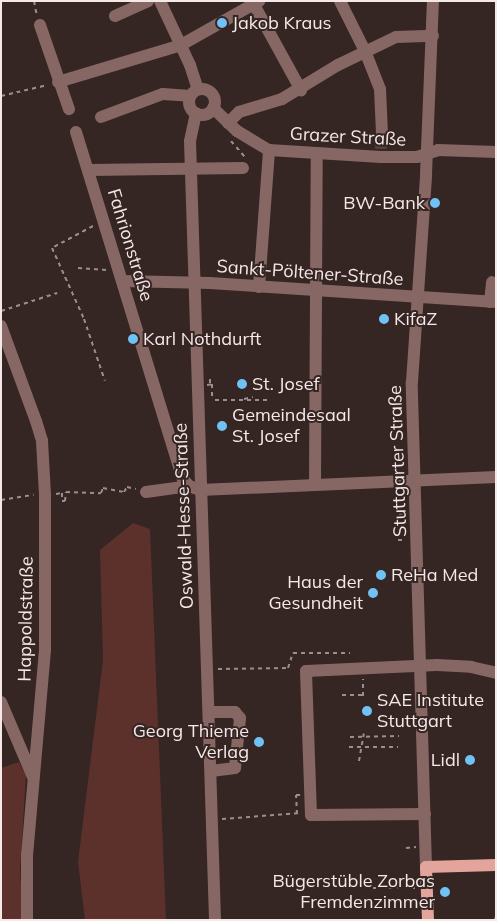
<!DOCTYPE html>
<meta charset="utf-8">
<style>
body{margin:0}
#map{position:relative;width:497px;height:921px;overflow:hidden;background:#352523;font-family:Mulish,sans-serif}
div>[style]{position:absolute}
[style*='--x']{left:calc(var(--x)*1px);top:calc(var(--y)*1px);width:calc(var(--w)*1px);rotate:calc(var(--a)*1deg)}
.green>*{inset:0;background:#5c312c}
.minor-tunnel>*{height:12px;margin-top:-6px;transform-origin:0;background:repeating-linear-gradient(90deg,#524241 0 12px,transparent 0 18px)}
.path>*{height:2px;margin-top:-1px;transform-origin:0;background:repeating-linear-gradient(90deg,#9c8e8c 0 4px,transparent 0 8px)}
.minor>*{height:12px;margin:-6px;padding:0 6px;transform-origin:6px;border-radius:6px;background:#866763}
.minor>.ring{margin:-6px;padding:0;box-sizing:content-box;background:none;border:12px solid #866763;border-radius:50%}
.major>*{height:12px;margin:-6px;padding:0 6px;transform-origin:6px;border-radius:6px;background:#e2a49b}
.dots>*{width:14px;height:14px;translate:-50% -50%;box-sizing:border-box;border:2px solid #352523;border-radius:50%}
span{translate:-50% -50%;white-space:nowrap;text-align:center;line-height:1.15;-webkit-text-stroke:4px #352523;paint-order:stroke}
.poi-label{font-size:18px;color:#f5e9e8}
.left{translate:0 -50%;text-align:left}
.right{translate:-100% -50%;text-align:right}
.street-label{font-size:18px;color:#f5e9e8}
.frame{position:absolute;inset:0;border:2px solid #f5e9e8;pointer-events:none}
</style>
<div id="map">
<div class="green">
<div style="clip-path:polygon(133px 523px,150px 529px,166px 920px,85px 920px,78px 862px,103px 660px,100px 550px)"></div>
<div style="clip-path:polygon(19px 762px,26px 775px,20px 870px,23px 920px,1px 920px,1px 768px)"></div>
</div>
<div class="minor-tunnel">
<div style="--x:381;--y:149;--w:16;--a:-86"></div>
</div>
<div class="path">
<div style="--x:34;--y:1;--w:15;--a:79"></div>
<div style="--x:1;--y:96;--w:48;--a:-13.2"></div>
<div style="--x:231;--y:141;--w:23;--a:49"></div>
<div style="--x:93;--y:226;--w:47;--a:151.8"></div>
<div style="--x:52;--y:248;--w:78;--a:65.7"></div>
<div style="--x:84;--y:319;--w:65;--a:71.3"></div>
<div style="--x:78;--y:268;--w:29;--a:4"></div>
<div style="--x:1;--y:311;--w:59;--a:-17.8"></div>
<div style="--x:210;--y:379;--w:5;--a:90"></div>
<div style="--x:212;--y:384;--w:16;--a:90"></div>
<div style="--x:207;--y:385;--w:7;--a:-8"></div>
<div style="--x:244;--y:399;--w:9;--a:-13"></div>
<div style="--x:215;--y:400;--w:55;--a:0"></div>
<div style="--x:56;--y:494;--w:6;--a:-9"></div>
<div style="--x:62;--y:493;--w:8;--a:90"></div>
<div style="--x:62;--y:501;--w:3;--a:0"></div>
<div style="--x:65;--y:501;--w:9;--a:-84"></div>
<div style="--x:66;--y:492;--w:35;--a:2"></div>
<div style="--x:101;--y:493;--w:5;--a:-68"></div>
<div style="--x:103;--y:488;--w:21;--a:11"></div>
<div style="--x:124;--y:492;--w:6;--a:-59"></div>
<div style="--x:127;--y:487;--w:9;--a:13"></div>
<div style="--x:1;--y:500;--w:33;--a:-9"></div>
<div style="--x:399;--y:514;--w:7;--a:0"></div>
<div style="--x:398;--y:540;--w:8;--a:0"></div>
<div style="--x:218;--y:669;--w:70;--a:-0.8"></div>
<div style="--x:288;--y:668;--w:16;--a:-72"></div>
<div style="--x:293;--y:653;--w:57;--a:0"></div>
<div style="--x:342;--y:695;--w:21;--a:0"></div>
<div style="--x:363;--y:696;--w:17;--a:-90"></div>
<div style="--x:350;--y:737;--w:49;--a:-1.2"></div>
<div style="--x:349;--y:747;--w:49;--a:0"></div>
<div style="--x:359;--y:761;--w:28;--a:-80"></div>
<div style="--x:297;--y:814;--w:19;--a:-93"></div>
<div style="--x:296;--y:795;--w:4;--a:0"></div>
<div style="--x:222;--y:819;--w:79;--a:-4.3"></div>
<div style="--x:406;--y:848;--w:10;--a:-6"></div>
<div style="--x:357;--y:881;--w:14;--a:-4"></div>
<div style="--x:371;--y:880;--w:8;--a:76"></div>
<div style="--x:373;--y:888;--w:42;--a:0"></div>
<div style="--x:495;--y:920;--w:4;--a:-76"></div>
</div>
<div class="minor">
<div style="--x:160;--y:1;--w:71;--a:64.9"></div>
<div style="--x:190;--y:65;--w:25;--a:72"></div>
<div style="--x:252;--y:1;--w:102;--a:61.2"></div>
<div style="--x:340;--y:1;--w:56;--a:63.4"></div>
<div style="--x:365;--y:51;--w:41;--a:68.5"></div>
<div style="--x:380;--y:89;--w:44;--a:87.4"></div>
<div style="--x:115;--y:16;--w:36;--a:-24"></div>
<div style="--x:40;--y:25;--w:89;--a:71"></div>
<div style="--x:58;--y:82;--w:128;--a:-16.7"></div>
<div style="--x:181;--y:45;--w:90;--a:-29.4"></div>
<div class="ring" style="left:189px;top:89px;width:14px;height:14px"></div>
<div style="--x:213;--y:108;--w:33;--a:44"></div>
<div style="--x:237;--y:131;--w:37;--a:31"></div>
<div style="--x:269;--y:150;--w:112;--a:3.6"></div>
<div style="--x:381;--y:157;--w:36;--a:0"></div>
<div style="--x:417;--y:157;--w:22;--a:-18"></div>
<div style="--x:438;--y:150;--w:58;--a:2"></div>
<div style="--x:196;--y:113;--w:29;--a:102"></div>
<div style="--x:190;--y:141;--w:779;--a:88.16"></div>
<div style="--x:101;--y:117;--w:66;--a:-20.4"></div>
<div style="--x:163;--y:94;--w:27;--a:4"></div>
<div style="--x:228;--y:123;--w:16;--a:-45"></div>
<div style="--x:239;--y:112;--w:45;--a:-16.8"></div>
<div style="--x:282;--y:99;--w:66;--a:-31.3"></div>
<div style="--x:338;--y:65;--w:64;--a:-25.8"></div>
<div style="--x:396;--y:37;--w:37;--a:-2"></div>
<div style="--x:76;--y:132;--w:363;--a:72.9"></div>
<div style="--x:183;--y:479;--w:9;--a:49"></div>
<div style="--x:189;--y:486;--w:12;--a:20"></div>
<div style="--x:200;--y:490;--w:296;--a:-2.5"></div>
<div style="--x:89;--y:170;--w:154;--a:-0.7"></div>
<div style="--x:122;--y:281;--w:88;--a:1.3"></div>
<div style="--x:210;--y:283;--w:287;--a:3.8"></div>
<div style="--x:259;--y:287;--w:137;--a:-85.8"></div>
<div style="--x:490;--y:302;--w:20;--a:-84"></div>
<div style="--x:1;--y:326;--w:101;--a:69.8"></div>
<div style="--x:36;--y:421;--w:21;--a:73"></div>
<div style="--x:42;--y:441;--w:53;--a:86.8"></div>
<div style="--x:45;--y:494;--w:156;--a:90"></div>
<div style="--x:45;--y:650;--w:205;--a:95"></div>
<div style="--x:27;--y:854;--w:66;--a:90"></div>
<div style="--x:315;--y:485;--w:331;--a:-89.7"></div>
<div style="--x:146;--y:492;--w:43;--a:-7.9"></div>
<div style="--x:1;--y:702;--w:82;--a:66.9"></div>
<div style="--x:209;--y:712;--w:26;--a:0"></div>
<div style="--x:235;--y:712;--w:8;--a:50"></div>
<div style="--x:240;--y:718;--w:50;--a:95.7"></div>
<div style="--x:235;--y:768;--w:24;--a:173"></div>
<div style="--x:425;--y:814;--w:114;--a:179.5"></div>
<div style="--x:311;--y:815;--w:144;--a:-92"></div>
<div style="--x:306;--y:671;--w:131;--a:-2.6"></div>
<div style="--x:437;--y:665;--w:34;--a:3"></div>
<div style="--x:471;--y:667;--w:26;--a:13"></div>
<div style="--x:426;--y:867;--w:485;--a:-91.7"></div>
<div style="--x:412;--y:382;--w:208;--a:-86.1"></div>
<div style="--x:426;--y:174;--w:173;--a:-87.7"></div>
</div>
<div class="major">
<div style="--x:428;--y:920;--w:53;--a:-92.2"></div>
<div style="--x:426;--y:867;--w:70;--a:-1.6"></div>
</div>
<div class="dots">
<div style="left:222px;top:23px;background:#70c1f4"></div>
<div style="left:435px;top:203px;background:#70c1f4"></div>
<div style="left:384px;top:319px;background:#70c1f4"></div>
<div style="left:133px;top:339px;background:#70c1f4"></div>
<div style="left:242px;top:384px;background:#70c1f4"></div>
<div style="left:222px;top:426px;background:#70c1f4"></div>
<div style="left:381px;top:575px;background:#70c1f4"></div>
<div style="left:373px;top:593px;background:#70c1f4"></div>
<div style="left:367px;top:711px;background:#70c1f4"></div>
<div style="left:259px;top:742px;background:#70c1f4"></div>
<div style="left:470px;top:760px;background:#70c1f4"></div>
<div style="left:445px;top:892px;background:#70c1f4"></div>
</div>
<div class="poi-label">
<span class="left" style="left:232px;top:23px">Jakob Kraus</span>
<span class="right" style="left:425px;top:203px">BW-Bank</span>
<span class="left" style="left:394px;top:319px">KifaZ</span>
<span class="left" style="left:143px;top:339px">Karl Nothdurft</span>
<span class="left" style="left:252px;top:384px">St. Josef</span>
<span class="left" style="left:232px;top:426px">Gemeindesaal<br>St. Josef</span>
<span class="left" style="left:391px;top:575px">ReHa Med</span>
<span class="right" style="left:363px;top:593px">Haus der<br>Gesundheit</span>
<span class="left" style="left:377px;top:711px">SAE Institute<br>Stuttgart</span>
<span class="right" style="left:249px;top:742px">Georg Thieme<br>Verlag</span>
<span class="right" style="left:460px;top:760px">Lidl</span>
<span class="right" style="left:435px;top:892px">Bügerstüble Zorbas<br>Fremdenzimmer</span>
</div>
<div class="street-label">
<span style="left:348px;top:137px;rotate:3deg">Grazer Straße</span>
<span style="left:130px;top:245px;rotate:73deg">Fahrionstraße</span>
<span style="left:310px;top:273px;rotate:4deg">Sankt-Pöltener-Straße</span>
<span style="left:398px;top:461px;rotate:-92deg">Stuttgarter Straße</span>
<span style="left:184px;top:516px;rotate:-92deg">Oswald-Hesse-Straße</span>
<span style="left:26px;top:619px;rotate:-89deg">Happoldstraße</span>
</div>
<div class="frame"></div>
</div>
